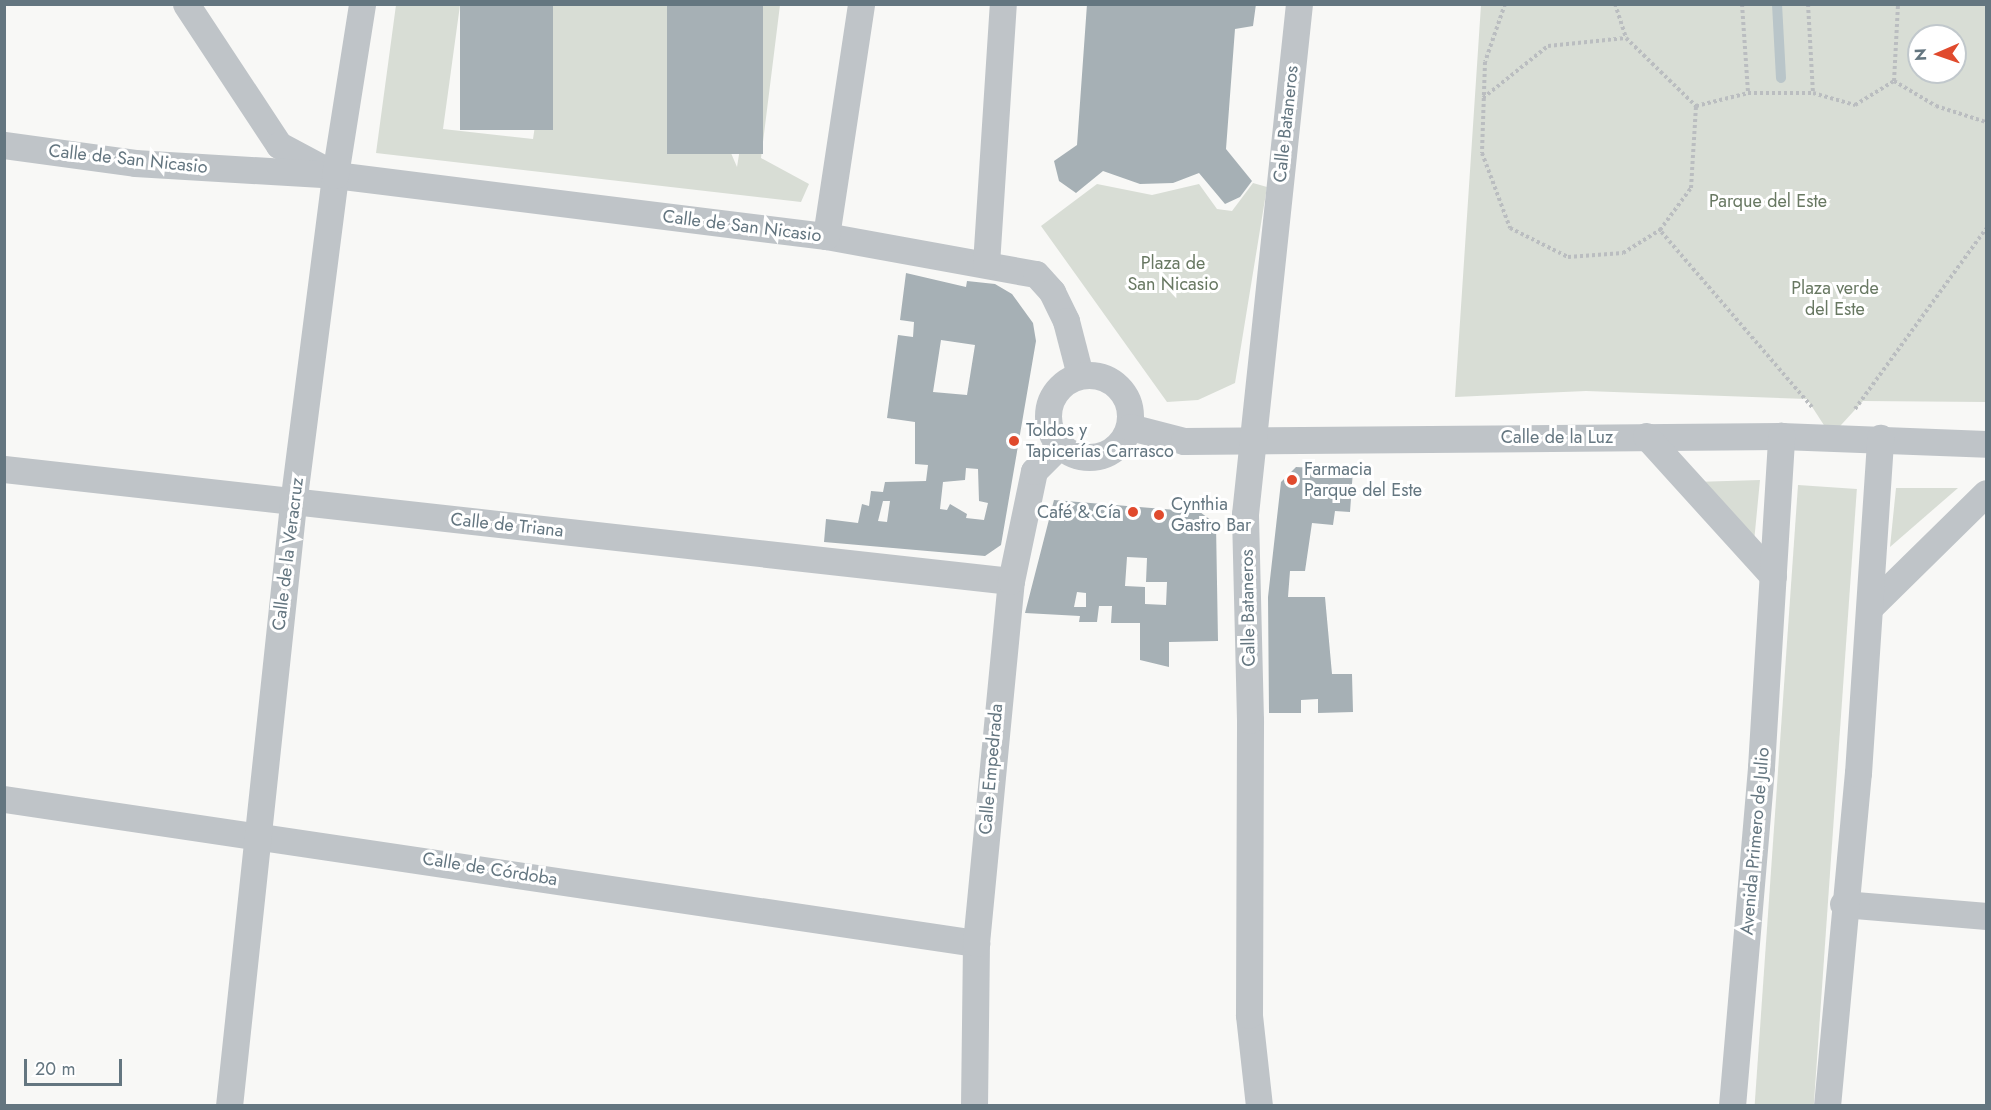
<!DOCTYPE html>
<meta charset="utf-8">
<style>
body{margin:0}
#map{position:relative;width:1991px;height:1110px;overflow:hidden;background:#f8f8f6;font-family:Jost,sans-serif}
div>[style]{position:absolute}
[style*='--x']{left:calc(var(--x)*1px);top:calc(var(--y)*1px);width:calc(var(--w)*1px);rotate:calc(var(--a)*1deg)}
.green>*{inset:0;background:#d8ddd5;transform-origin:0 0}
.stream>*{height:10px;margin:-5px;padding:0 5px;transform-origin:5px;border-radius:5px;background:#b9c5c9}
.building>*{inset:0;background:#a6b0b5;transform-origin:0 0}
.path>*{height:4px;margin-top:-2px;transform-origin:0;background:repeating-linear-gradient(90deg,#babdc0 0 3px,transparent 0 6px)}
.minor>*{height:27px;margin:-13.5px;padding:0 13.5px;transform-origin:13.5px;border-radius:13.5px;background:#bfc4c8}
.minor>.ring{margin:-13.5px;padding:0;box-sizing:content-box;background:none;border:27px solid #bfc4c8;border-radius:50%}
.dots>*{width:16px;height:16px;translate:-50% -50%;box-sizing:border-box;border:3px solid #fff;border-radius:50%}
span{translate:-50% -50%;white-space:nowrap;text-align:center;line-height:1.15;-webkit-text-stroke:6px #fff;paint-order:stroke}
.street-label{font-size:18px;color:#647680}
.park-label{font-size:18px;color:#687862}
.poi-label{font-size:18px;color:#647680}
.left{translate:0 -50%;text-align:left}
.right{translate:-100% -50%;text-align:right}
.frame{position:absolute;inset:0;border:6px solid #647680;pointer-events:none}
.north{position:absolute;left:1907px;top:24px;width:60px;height:60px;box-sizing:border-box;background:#fff;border:2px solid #c1c8cc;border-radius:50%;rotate:268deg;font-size:16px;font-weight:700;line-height:24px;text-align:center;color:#647680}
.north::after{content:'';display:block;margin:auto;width:21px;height:27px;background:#e04a2d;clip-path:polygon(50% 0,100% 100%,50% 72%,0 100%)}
.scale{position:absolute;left:24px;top:1059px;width:98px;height:27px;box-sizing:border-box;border:3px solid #647680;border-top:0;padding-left:8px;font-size:18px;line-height:21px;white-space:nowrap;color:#647680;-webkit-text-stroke:4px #fff;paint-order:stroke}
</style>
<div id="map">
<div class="green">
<div style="clip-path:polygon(667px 4px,737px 167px,763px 5px,780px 5px,761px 158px,809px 184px,801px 202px,376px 153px,396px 5px,460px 5px,443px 129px,533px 139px,553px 5px)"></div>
<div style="clip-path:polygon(evenodd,1481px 5px,1986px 5px,1986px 402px,1863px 401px,1831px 436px,1807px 399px,1586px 391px,1455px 397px,1481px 5px,1919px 36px,1955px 36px,1955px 72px,1919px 72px,1919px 36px)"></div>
<div style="clip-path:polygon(1253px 183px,1267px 187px,1235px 383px,1198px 400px,1167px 402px,1041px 226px,1097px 184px,1152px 195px,1199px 184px,1217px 209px,1232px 211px)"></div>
<div style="clip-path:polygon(1760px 480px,1754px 542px,1694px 482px)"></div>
<div style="left:1798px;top:485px;width:59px;height:623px;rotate:4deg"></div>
<div style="clip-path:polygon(1896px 488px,1958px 488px,1890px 547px)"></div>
</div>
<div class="stream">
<div style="--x:1777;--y:4;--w:74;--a:86.9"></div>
</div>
<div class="building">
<div style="left:460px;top:4px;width:93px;height:126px"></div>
<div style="left:667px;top:4px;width:96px;height:150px"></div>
<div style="clip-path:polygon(1087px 4px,1256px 4px,1253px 26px,1235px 29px,1226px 149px,1252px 181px,1240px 197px,1225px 204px,1199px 173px,1173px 183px,1140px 184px,1103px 171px,1076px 193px,1059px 181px,1054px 161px,1077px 145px)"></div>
<div style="clip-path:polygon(evenodd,906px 273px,966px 287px,967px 281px,995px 284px,1012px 294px,1033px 323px,1036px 341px,1001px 545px,985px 556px,824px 542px,826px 519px,858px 523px,862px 504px,869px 506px,871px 491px,883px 492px,885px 482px,926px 481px,928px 465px,915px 464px,915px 422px,887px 418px,898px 335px,913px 337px,914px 322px,900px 320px,906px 273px,941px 340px,975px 345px,967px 395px,933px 392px,941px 340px,906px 273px,966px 468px,978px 469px,979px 501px,988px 503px,984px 520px,966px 518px,967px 514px,950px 504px,947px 510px,940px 509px,943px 482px,965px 480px,966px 468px,906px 273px,883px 501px,890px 501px,887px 522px,878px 521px,883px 501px)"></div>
<div style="clip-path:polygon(1296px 467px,1353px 470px,1350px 512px,1335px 511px,1333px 525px,1312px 523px,1305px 571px,1290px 571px,1288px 597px,1325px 597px,1332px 674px,1352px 674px,1353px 712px,1318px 713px,1318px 699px,1301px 700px,1301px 713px,1269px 713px,1268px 597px,1281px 482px)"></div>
<div style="clip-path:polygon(evenodd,1054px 500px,1200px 512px,1216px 524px,1218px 641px,1169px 642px,1169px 667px,1140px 660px,1140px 623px,1111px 623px,1112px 606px,1099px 606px,1097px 622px,1079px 622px,1080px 616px,1025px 613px,1054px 500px,1127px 557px,1147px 558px,1146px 582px,1167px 582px,1166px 605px,1145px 604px,1145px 587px,1125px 586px,1127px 557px,1054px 500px,1077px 592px,1086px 593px,1086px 607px,1074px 607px,1077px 592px)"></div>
</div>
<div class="path">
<div style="--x:1505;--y:4;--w:61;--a:109"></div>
<div style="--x:1485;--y:62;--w:91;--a:91.9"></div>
<div style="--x:1482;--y:153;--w:80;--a:69.5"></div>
<div style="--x:1510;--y:228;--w:65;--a:26.6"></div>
<div style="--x:1568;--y:257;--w:55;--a:-4.2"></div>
<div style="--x:1623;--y:253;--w:44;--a:-31.9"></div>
<div style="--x:1615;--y:4;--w:36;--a:72"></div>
<div style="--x:1742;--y:4;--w:89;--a:86.1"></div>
<div style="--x:1808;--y:4;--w:89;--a:86.8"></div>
<div style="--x:1894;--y:81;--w:49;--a:30.8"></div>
<div style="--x:1936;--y:106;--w:52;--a:17.7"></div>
<div style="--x:1483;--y:98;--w:83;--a:-38.7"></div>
<div style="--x:1548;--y:46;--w:78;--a:-5.9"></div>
<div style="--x:1626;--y:38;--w:98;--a:44.2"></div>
<div style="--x:1812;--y:407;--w:233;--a:-130.7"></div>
<div style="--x:1660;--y:230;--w:52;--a:-53.6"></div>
<div style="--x:1691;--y:188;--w:82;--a:-86.5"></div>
<div style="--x:1696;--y:106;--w:54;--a:-14"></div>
<div style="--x:1748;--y:93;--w:65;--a:0"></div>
<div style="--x:1813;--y:93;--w:44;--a:15.9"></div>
<div style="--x:1855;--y:105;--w:46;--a:-31.6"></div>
<div style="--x:1894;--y:81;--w:77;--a:-87"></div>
<div style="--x:1855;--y:409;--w:223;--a:-54"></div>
</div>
<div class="minor">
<div style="--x:186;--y:4;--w:169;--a:56.6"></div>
<div style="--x:279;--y:145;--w:53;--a:28"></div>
<div style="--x:4;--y:145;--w:132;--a:7.8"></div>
<div style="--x:135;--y:163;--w:200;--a:3.4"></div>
<div style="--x:335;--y:175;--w:495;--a:7.1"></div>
<div style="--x:826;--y:236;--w:213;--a:10.3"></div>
<div style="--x:1036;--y:274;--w:24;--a:48"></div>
<div style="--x:1052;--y:292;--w:32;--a:64"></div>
<div style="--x:1066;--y:321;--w:56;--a:75.5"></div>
<div style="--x:826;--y:236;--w:235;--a:-81.4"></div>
<div style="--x:986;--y:264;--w:261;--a:-86.3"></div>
<div class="ring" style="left:1048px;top:375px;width:55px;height:55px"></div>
<div style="--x:1130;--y:427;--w:56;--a:14.5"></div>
<div style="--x:1184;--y:441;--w:597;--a:-0.48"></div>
<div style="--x:1781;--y:436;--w:205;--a:2.2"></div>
<div style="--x:1646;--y:436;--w:189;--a:47.8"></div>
<div style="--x:4;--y:469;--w:1013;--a:6.35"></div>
<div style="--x:1871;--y:606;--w:161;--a:-44.5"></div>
<div style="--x:4;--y:799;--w:983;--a:8.43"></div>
<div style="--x:1843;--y:904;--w:144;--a:4.8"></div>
<div style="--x:229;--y:1106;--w:605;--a:-83.93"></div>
<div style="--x:293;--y:504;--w:332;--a:-82.7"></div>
<div style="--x:335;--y:175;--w:173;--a:-81"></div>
<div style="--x:974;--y:1106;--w:163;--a:-89.3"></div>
<div style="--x:976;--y:943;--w:364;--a:-84.5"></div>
<div style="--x:1011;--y:581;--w:112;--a:-78.2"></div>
<div style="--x:1034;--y:471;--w:35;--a:-45"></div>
<div style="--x:1259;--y:1106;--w:92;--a:-96.3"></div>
<div style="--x:1249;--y:1015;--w:295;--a:-89.8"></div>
<div style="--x:1250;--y:720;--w:206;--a:-91.4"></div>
<div style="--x:1245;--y:514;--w:513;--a:-83.96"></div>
<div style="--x:1732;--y:1106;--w:340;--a:-85.1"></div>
<div style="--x:1761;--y:767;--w:332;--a:-86.5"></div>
<div style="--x:1827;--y:1106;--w:334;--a:-84.7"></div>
<div style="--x:1858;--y:773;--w:336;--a:-86.2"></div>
</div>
<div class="dots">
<div style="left:1014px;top:441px;background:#e04a2d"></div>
<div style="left:1292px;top:480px;background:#e04a2d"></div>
<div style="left:1133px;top:512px;background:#e04a2d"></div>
<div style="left:1159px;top:515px;background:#e04a2d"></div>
</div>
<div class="street-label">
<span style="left:1286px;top:124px;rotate:-84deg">Calle Bataneros</span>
<span style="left:128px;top:159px;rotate:6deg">Calle de San Nicasio</span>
<span style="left:742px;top:226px;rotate:7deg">Calle de San Nicasio</span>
<span style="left:1557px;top:437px">Calle de la Luz</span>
<span style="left:507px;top:525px;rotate:6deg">Calle de Triana</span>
<span style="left:288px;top:554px;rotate:-83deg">Calle de la Veracruz</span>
<span style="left:1248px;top:608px;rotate:-91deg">Calle Bataneros</span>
<span style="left:991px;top:769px;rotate:-85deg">Calle Empedrada</span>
<span style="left:1755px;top:841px;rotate:-85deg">Avenida Primero de Julio</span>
<span style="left:490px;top:869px;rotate:9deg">Calle de Córdoba</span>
</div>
<div class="park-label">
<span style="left:1768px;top:201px">Parque del Este</span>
<span style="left:1173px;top:274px">Plaza de<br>San Nicasio</span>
<span style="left:1835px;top:299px">Plaza verde<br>del Este</span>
</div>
<div class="poi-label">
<span class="left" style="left:1026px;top:441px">Toldos y<br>Tapicerías Carrasco</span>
<span class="left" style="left:1304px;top:480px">Farmacia<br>Parque del Este</span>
<span class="left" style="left:1171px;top:515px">Cynthia<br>Gastro Bar</span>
<span class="right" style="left:1121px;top:512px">Café &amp; Cía</span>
</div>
<div class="frame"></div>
<div class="north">N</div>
<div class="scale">20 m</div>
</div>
